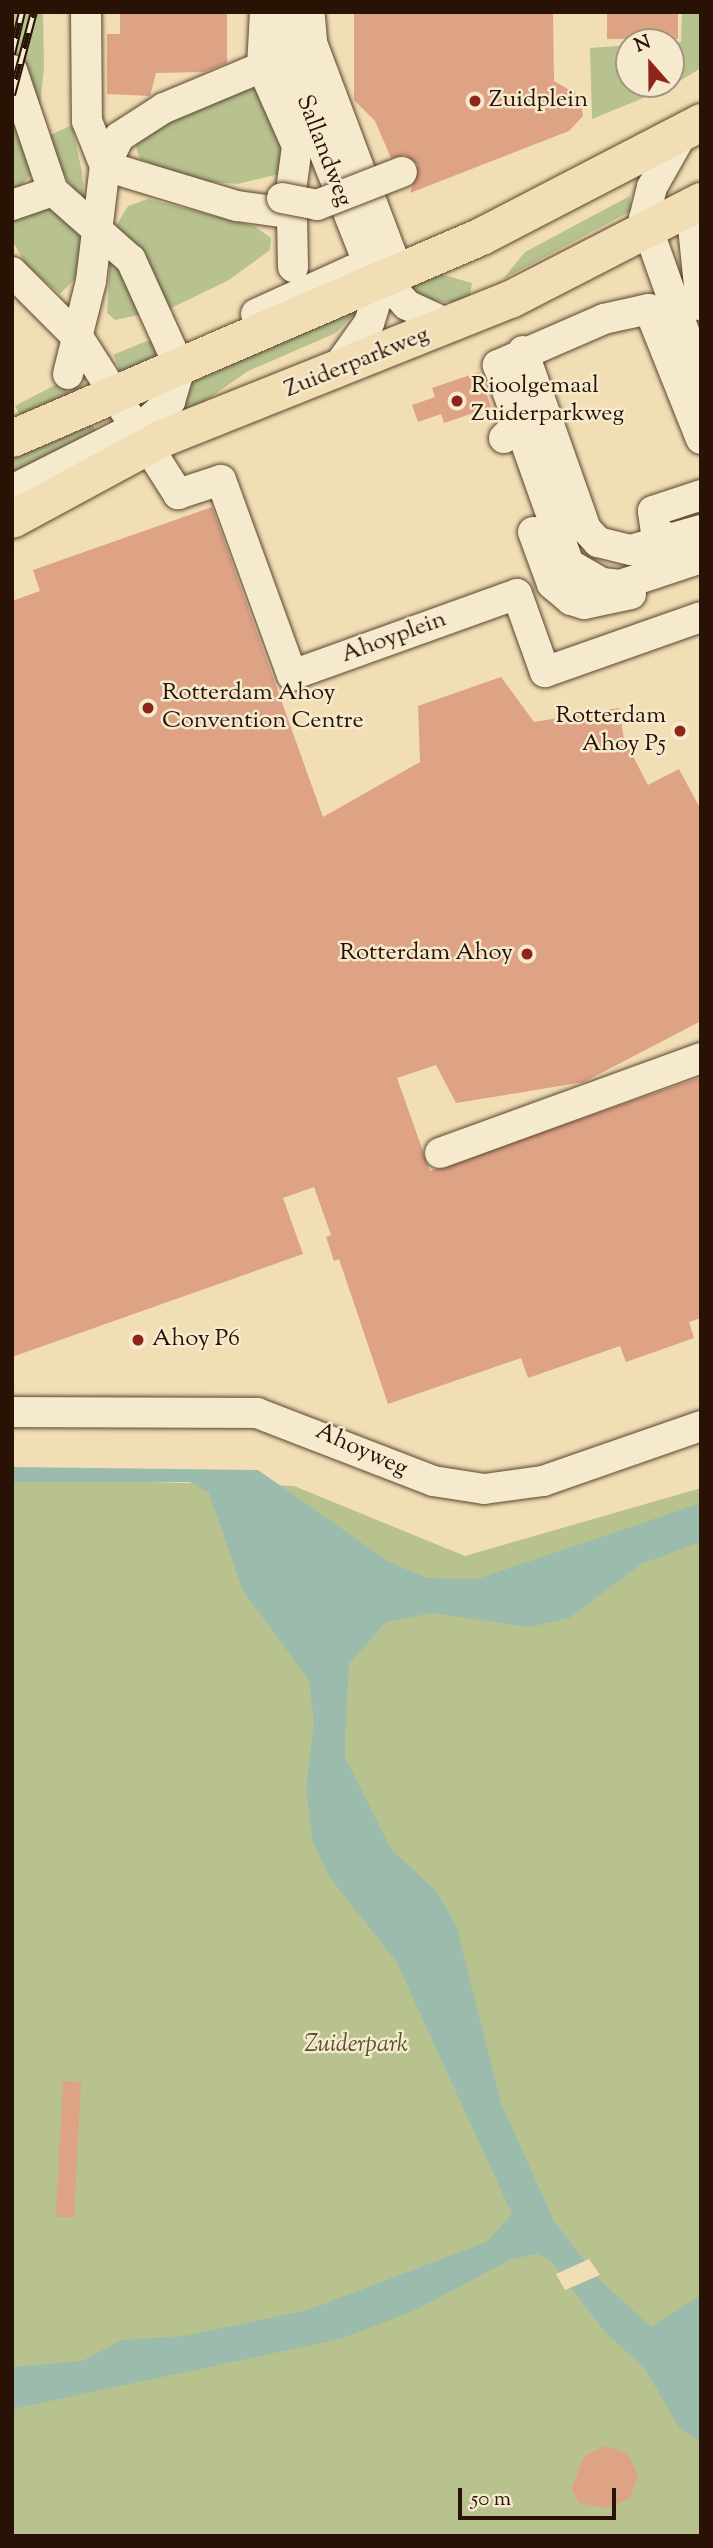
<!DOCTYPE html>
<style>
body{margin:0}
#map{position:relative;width:713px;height:2548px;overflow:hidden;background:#f1deb4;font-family:"Sorts Mill Goudy",serif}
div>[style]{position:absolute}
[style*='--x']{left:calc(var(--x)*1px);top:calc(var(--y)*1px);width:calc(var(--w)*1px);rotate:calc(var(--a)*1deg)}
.green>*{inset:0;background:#b7c28f;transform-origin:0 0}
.water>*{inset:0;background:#9bbcad}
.pier>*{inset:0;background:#f1deb4}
.building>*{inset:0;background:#dea285;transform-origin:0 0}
.roads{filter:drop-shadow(0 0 2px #5a4431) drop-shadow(0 0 2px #5a4431)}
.minor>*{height:30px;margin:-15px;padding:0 15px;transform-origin:15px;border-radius:15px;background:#f6eace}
.major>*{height:37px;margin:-18.5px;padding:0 18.5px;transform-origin:18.5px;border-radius:18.5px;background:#f1deb4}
.rail>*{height:8px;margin-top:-4px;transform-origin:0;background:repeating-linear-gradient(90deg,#f6eace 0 16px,#281105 0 32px);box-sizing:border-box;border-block:2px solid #281105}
.bridges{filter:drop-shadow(0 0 2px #5a4431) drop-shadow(0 0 2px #5a4431)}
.minor-bridge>*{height:30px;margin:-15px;padding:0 15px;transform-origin:15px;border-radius:15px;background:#f6eace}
.dots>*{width:19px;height:19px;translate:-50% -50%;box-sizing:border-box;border:4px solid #f6eace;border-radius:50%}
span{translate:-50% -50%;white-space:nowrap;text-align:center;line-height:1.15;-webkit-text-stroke:5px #f6eace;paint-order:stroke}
.poi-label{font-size:24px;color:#281105}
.left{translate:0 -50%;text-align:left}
.right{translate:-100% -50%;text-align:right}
.street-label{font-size:24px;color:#281105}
.park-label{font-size:24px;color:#5a4f35;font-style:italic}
.frame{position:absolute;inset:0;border:14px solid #281105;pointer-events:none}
.north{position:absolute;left:615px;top:28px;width:70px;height:70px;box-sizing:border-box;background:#f6eace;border:2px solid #a4937e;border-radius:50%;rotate:339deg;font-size:19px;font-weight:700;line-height:28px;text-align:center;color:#281105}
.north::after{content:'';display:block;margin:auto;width:24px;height:32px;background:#8f2418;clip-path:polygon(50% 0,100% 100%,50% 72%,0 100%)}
.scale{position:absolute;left:458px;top:2488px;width:158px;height:32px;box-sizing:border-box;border:4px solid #281105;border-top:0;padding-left:9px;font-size:21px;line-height:24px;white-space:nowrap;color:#281105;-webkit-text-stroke:5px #f6eace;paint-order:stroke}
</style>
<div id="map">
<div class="green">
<div style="clip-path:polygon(12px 12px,43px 12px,44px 68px,33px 172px,12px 197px)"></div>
<div style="clip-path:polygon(682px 12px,701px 12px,701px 68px,670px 87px,592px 119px,590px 48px,629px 45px,629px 84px,671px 84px,671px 43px,681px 42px)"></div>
<div style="clip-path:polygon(256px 89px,288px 134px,279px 174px,237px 184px,188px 180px,140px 159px,135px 144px,142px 134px,232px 90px)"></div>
<div style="clip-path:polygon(72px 125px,82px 172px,85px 208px,42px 139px)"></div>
<div style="clip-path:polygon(630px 196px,631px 211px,503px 279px,525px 252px)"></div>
<div style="clip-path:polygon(148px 199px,254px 226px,271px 238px,270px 250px,229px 280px,163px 312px,114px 229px,128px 206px)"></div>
<div style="clip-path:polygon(49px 204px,84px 227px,75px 279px,60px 294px,26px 265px,12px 240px,12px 217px)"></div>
<div style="clip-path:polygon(111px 246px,149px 313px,115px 320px,107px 313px)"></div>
<div style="clip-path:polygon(437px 273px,472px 283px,470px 296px,460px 303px,434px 301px,403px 290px)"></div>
<div style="clip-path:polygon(360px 308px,336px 333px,248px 371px,185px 415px,188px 378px)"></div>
<div style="left:157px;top:337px;width:24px;height:47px;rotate:68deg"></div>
<div style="clip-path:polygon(61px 382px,75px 402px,25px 424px,15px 406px)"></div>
<div style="clip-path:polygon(84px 414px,100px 436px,12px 481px,12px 456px)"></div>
<div style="clip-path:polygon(12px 1478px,294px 1486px,465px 1556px,701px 1488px,701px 2536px,12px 2536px)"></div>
</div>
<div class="water">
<div style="clip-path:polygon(12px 1467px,258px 1470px,389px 1562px,427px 1578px,477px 1579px,701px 1503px,701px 1542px,641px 1564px,569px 1618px,529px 1627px,432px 1613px,386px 1622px,349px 1664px,345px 1740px,345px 1757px,391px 1849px,436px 1891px,456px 1925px,501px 2103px,554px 2221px,596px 2276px,651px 2327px,701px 2295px,701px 2442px,679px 2427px,645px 2369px,604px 2331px,551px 2261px,537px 2254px,512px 2259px,411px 2312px,340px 2339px,12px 2409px,12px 2367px,82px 2361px,122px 2340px,184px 2336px,308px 2310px,486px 2242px,512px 2214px,396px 1961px,330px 1878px,313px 1842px,306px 1790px,314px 1721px,309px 1680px,243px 1591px,209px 1493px,190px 1482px,12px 1482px)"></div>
</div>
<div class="pier">
<div style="clip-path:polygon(589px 2259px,600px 2275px,565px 2290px,556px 2274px)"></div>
</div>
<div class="building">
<div style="clip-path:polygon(120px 12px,227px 12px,227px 63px,204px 72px,156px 73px,150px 96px,107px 94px,107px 34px,120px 34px)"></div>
<div style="clip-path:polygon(354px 12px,553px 12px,554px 81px,580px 96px,583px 116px,569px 131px,410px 193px,418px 165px,405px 155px,391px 158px,375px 121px,354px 100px)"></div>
<div style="left:607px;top:12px;width:71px;height:27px"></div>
<div style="clip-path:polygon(479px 372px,491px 407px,444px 423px,441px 414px,418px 422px,412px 405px,435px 397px,432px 388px)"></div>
<div style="clip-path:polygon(212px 507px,323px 817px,420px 762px,418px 706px,501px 677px,534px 722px,619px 708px,624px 739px,648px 785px,679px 769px,701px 810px,701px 1021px,584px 1082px,456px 1103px,436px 1065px,397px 1078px,430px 1171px,701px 1077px,701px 1318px,689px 1322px,694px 1338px,626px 1362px,620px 1346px,528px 1378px,521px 1358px,388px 1404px,339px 1259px,334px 1261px,326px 1237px,331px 1235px,314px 1187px,283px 1198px,303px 1254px,12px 1357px,12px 601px,40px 591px,33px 570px)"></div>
<div style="left:63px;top:2081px;width:18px;height:136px;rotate:3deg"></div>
<div style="clip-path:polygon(605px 2446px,628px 2454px,638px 2476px,630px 2498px,608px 2508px,579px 2503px,572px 2488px,584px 2456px)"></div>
</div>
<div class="roads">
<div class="minor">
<div style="--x:86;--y:12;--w:109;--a:89.5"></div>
<div style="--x:87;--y:121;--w:48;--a:68.2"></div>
<div style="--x:286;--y:18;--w:45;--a:86.2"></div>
<div style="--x:289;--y:63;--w:215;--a:68.4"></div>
<div style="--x:368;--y:263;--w:57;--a:47.1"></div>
<div style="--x:407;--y:305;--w:47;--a:24.9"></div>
<div style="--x:310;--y:18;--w:25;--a:85"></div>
<div style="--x:312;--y:43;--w:224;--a:69.4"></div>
<div style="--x:391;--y:253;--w:73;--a:107.4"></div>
<div style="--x:369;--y:323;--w:60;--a:125.5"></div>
<div style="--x:12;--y:70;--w:128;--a:71.3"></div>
<div style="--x:682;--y:134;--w:61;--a:119.5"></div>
<div style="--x:652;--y:187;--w:32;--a:104"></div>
<div style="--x:644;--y:218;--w:171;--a:70.5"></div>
<div style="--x:105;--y:166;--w:138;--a:16.9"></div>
<div style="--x:237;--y:206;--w:51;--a:7.8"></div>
<div style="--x:288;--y:213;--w:68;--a:-82.3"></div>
<div style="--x:297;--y:146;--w:86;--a:-113.9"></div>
<div style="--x:262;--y:67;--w:55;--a:-86.9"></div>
<div style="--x:12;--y:205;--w:43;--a:-18.9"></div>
<div style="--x:691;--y:207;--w:99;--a:84.2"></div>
<div style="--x:285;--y:212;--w:9;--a:41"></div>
<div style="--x:292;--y:218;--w:49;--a:88.8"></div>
<div style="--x:12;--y:272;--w:96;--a:45"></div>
<div style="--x:80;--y:340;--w:183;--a:57.5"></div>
<div style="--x:178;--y:494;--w:45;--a:-18"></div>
<div style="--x:221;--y:480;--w:208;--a:70"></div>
<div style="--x:292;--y:675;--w:239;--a:-19.8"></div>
<div style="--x:517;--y:594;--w:83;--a:70.3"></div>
<div style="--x:545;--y:672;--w:165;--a:-19.4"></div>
<div style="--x:256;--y:314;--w:143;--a:-24.4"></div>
<div style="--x:523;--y:351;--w:189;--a:70.5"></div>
<div style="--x:586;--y:529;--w:18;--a:47"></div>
<div style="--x:598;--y:542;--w:34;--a:14"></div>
<div style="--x:631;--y:550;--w:73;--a:-15.9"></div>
<div style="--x:68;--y:374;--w:96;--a:-76.1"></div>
<div style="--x:91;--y:281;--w:116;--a:-83.1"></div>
<div style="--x:105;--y:166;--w:32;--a:-64"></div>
<div style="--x:119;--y:137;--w:54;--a:-32.8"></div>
<div style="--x:164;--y:108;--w:106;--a:-22.7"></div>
<div style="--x:504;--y:438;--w:29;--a:-44"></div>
<div style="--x:525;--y:418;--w:21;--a:-5"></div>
<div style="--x:701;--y:439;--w:140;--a:-111.8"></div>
<div style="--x:649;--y:309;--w:46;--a:167.5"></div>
<div style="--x:604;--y:319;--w:116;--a:156.5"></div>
<div style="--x:498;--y:365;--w:211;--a:70.4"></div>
<div style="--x:569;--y:564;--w:38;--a:30"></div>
<div style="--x:602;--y:583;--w:18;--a:6"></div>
<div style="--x:620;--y:585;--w:85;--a:-18.4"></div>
<div style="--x:12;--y:490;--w:153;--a:-26.9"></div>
<div style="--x:148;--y:421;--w:30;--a:-42"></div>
<div style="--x:170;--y:401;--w:34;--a:-73"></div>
<div style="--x:180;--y:368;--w:119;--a:-114.4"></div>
<div style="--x:131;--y:260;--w:104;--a:-138.5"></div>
<div style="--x:533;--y:532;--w:55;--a:69.9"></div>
<div style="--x:552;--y:584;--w:25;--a:40"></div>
<div style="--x:571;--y:600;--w:14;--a:17"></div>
<div style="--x:584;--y:604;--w:48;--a:-12"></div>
<div style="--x:672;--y:539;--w:17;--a:-159"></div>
<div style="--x:656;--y:533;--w:22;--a:-98"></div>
<div style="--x:653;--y:511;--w:51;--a:-18.4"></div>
<div style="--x:440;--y:1153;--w:278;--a:-20"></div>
<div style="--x:12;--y:1412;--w:245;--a:0.2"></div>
<div style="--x:257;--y:1413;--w:189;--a:21.1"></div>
<div style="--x:433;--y:1481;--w:52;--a:8.9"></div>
<div style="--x:484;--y:1489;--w:60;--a:-7.7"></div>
<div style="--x:543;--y:1481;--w:167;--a:-19.2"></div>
</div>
<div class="major">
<div style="--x:12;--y:438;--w:511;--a:-23.3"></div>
<div style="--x:481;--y:236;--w:248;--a:-27.4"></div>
<div style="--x:12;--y:519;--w:170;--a:-28.4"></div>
<div style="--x:162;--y:438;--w:375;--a:-21.8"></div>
<div style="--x:510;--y:299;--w:215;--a:-27.2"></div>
</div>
</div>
<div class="rail">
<div style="--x:12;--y:54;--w:43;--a:-76.6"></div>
<div style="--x:12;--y:95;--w:86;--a:-75.2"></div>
</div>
<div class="bridges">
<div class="minor-bridge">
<div style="--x:282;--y:198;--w:36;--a:11"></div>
<div style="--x:317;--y:205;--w:91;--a:-21.2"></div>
</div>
</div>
<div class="dots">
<div style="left:475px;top:101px;background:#8f2418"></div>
<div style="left:457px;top:401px;background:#8f2418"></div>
<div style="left:148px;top:708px;background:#8f2418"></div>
<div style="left:680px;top:731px;background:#8f2418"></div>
<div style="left:527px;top:954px;background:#8f2418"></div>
<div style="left:138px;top:1340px;background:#8f2418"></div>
</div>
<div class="poi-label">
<span class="left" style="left:489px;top:101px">Zuidplein</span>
<span class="left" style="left:471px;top:401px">Rioolgemaal<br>Zuiderparkweg</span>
<span class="left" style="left:162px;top:708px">Rotterdam Ahoy<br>Convention Centre</span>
<span class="right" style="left:666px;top:731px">Rotterdam<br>Ahoy P5</span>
<span class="right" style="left:513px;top:954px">Rotterdam Ahoy</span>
<span class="left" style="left:152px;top:1340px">Ahoy P6</span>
</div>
<div class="street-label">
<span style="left:323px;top:151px;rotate:69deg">Sallandweg</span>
<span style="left:357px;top:363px;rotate:-22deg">Zuiderparkweg</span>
<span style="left:394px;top:638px;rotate:-20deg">Ahoyplein</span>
<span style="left:361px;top:1451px;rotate:24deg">Ahoyweg</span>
</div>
<div class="park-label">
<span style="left:356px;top:2046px">Zuiderpark</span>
</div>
<div class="frame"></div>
<div class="north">N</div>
<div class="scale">50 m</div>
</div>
